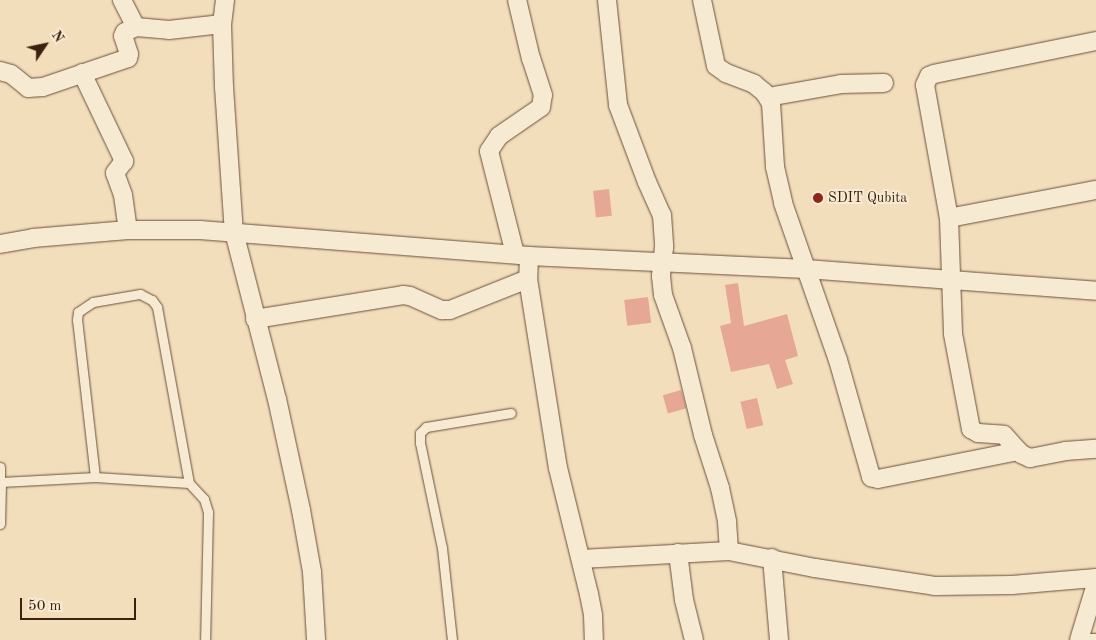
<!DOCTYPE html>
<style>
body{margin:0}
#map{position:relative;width:1096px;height:640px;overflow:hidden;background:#f3debc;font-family:"Old Standard TT",serif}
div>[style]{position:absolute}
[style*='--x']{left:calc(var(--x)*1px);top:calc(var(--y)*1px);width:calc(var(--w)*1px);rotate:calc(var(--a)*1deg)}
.building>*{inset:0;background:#e6a795;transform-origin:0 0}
.roads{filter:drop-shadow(0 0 1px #6a503a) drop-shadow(0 0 1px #6a503a)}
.lane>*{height:9px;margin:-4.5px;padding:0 4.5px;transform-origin:4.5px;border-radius:4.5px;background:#f7ead3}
.street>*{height:18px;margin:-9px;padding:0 9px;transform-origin:9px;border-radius:9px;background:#f7ead3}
.dots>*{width:14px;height:14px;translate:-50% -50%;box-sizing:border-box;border:2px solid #f7ead3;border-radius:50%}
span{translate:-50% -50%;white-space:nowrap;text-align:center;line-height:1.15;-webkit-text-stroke:4px #f7ead3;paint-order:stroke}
.poi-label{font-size:14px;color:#3c210f}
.left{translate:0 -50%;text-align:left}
.north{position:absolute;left:20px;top:20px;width:50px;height:50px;-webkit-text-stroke:4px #f7ead3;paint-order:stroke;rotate:56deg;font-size:14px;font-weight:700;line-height:20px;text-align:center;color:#3c210f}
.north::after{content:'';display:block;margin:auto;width:18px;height:22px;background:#3c210f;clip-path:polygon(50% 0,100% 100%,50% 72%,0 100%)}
.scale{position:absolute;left:20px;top:598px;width:116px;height:22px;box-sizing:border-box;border:2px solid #3c210f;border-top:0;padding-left:6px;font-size:15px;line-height:18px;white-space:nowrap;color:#3c210f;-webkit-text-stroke:4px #f7ead3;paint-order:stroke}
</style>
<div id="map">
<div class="building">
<div style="left:609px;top:189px;width:27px;height:16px;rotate:84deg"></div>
<div style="clip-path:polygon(738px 283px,744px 326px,787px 314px,798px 356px,785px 360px,793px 384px,777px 389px,769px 364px,731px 372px,720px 326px,731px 323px,725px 285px)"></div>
<div style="left:648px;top:297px;width:26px;height:24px;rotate:83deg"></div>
<div style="left:681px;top:390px;width:19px;height:19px;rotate:74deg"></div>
<div style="left:757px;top:398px;width:28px;height:17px;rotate:77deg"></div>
</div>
<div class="roads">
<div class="lane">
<div style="--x:0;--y:467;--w:15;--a:90"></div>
<div style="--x:95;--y:477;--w:94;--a:3.7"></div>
<div style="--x:189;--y:483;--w:22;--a:47"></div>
<div style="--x:204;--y:499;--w:14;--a:73"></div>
<div style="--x:208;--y:512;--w:128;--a:91.3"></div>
<div style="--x:0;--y:524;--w:42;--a:-88.6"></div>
<div style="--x:1;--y:482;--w:94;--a:-3"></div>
<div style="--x:95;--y:477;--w:158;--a:-96.5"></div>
<div style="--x:77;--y:320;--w:8;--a:-83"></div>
<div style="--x:78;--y:312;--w:18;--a:-34"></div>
<div style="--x:93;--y:302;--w:48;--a:-9.7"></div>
<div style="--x:140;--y:294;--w:13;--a:27"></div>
<div style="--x:152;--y:300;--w:9;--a:54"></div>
<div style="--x:157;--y:307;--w:179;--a:79.7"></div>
<div style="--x:1080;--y:638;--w:16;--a:0"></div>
<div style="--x:452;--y:640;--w:93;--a:-96.2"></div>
<div style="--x:442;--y:548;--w:107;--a:-101.8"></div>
<div style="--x:420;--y:443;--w:10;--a:-90"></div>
<div style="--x:420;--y:433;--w:8;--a:-45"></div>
<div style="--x:426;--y:427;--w:86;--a:-9.4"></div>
</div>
<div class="street">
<div style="--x:122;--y:0;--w:30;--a:63"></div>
<div style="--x:136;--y:27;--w:33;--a:5"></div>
<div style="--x:169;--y:30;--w:53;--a:-6.5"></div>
<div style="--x:225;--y:0;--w:24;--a:97"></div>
<div style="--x:222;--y:24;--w:63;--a:88.2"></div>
<div style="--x:224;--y:87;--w:145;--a:86.1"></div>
<div style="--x:234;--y:232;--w:172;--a:75.6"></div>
<div style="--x:277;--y:399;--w:114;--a:77.8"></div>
<div style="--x:301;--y:510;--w:63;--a:79.9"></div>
<div style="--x:312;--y:572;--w:68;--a:86.6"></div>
<div style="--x:607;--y:0;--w:106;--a:84"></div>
<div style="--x:618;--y:105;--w:82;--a:69.4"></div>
<div style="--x:647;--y:182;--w:36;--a:66"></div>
<div style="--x:662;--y:215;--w:32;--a:86"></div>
<div style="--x:664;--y:247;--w:29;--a:96"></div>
<div style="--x:661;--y:276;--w:19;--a:84"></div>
<div style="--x:663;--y:295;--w:56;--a:70.3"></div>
<div style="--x:682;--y:348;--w:89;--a:76.4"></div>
<div style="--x:703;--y:435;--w:56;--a:72.2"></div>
<div style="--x:720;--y:488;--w:35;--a:78"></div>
<div style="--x:727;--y:522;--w:29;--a:86"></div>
<div style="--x:702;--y:0;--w:67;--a:78"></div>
<div style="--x:716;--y:66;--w:12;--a:35"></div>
<div style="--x:726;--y:73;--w:30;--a:21"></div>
<div style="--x:754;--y:84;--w:13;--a:39"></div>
<div style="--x:764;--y:92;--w:13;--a:58"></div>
<div style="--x:771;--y:103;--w:64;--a:86.4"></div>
<div style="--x:775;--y:167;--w:37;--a:77"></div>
<div style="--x:783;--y:203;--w:166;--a:70.7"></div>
<div style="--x:838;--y:360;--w:122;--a:74.2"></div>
<div style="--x:871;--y:477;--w:7;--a:16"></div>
<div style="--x:878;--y:479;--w:143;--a:-11.3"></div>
<div style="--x:1096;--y:41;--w:165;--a:168.5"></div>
<div style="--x:934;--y:74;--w:5;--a:158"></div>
<div style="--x:929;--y:76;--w:10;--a:114"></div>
<div style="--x:925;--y:85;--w:135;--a:79.8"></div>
<div style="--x:949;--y:218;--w:116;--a:88"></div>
<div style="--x:953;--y:334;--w:97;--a:79.3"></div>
<div style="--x:971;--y:429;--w:8;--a:30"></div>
<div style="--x:978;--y:433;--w:26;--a:4"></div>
<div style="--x:1004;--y:435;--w:25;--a:48"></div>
<div style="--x:1021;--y:454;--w:10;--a:24"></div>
<div style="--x:1030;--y:458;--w:36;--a:-11"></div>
<div style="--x:1065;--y:451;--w:31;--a:-4"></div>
<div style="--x:0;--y:71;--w:11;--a:15"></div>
<div style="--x:11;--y:74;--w:22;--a:39"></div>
<div style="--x:28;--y:88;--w:15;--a:-4"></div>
<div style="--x:43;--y:87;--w:90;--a:-18.8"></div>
<div style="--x:128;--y:58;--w:4;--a:-76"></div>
<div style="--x:129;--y:54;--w:19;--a:-108"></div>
<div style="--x:123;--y:36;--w:4;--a:-63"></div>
<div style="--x:125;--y:32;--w:12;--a:-24"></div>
<div style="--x:82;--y:73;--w:98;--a:64.5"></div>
<div style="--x:124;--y:161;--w:15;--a:127"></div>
<div style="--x:115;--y:173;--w:23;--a:70"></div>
<div style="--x:123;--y:195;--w:35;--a:82"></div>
<div style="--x:768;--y:97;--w:74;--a:-10.1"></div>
<div style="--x:841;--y:84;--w:43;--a:-1.3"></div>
<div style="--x:949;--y:218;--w:150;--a:-10.8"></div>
<div style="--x:0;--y:244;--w:34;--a:-10"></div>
<div style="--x:33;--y:238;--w:95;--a:-4.8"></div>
<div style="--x:128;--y:230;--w:72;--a:0"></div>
<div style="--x:200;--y:230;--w:330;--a:4.5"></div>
<div style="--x:529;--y:256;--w:277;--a:2.7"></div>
<div style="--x:806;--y:269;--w:291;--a:4.3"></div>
<div style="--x:515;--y:254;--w:106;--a:-104.2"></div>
<div style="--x:489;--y:151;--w:18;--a:-56"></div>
<div style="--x:499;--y:136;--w:51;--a:-34.6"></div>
<div style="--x:541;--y:107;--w:12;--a:-81"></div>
<div style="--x:543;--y:95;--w:38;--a:-108"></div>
<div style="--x:531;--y:59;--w:61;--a:-103.3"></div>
<div style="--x:529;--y:256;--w:23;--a:92"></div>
<div style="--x:528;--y:279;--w:191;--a:81"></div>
<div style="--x:558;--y:468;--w:130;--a:76.2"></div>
<div style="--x:589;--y:594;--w:21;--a:79"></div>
<div style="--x:593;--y:615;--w:25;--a:88"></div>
<div style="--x:255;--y:319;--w:150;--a:-9.2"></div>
<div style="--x:403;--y:295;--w:7;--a:8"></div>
<div style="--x:410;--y:296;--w:35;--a:24"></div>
<div style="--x:442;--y:310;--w:8;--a:0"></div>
<div style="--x:450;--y:310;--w:84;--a:-21.7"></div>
<div style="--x:678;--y:553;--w:47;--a:82.7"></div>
<div style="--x:684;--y:600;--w:41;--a:76"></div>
<div style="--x:772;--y:558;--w:82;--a:85.1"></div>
<div style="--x:581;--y:559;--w:148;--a:-3.1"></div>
<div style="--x:729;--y:551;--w:88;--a:11.2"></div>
<div style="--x:815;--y:568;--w:121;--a:8.5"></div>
<div style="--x:935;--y:586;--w:77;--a:-0.7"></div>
<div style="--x:1012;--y:585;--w:84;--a:-4.8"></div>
<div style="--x:1079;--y:640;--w:59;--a:-73.1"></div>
</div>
</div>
<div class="dots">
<div style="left:818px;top:198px;background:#8f2418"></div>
</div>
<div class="poi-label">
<span class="left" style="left:828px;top:198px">SDIT Qubita</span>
</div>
<div class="north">N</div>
<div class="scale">50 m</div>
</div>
